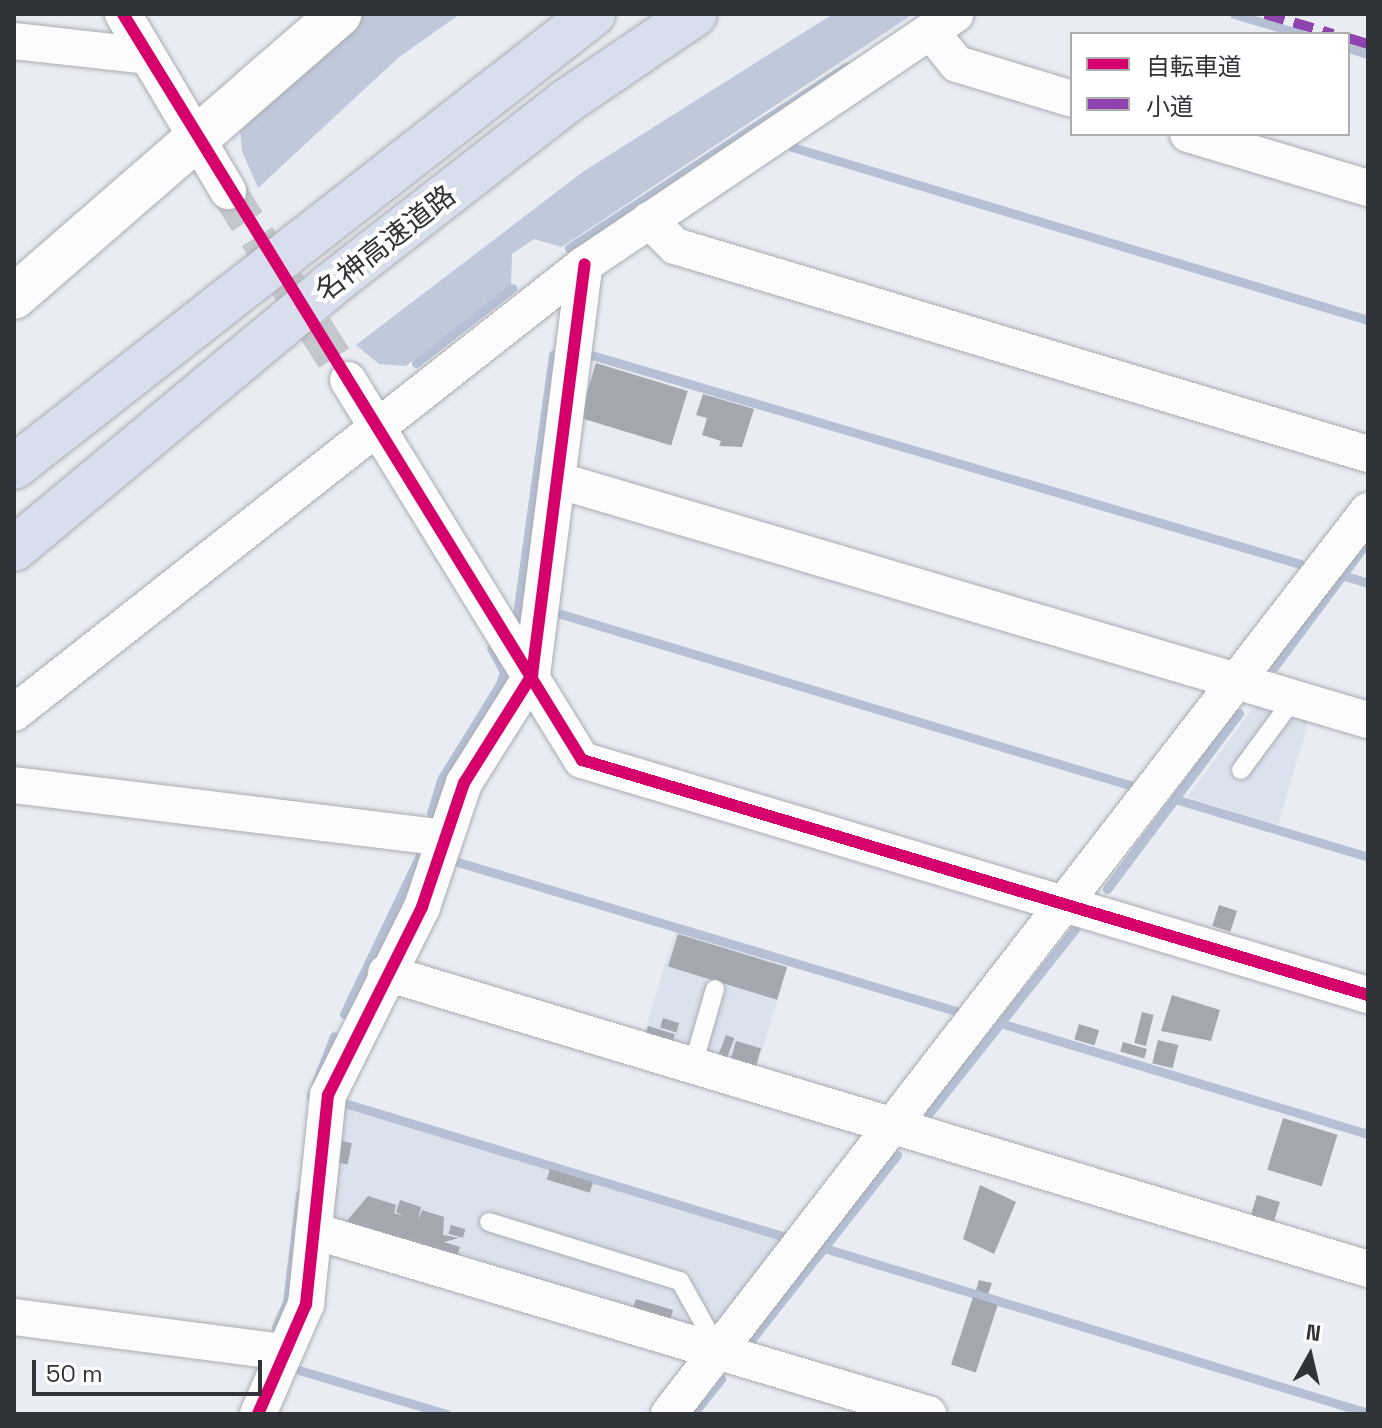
<!DOCTYPE html>
<meta charset="utf-8">
<style>
body{margin:0}
#map{position:relative;width:1382px;height:1428px;overflow:hidden;background:#e9ecf2;font-family:"Space Grotesk","Noto Sans JP",sans-serif}
div>[style]{position:absolute}
[style*='--x']{left:calc(var(--x)*1px);top:calc(var(--y)*1px);width:calc(var(--w)*1px);rotate:calc(var(--a)*1deg)}
.built>*{inset:0;background:#dbe1ed;transform-origin:0 0}
.forest>*{inset:0;background:#c0c9da}
.stream>*{height:9px;margin:-4.5px;padding:0 4.5px;transform-origin:4.5px;border-radius:4.5px;background:#b5c0d5}
.building>*{inset:0;background:#a3a7af;transform-origin:0 0}
.minor-tunnel>*{height:36px;margin-top:-18px;transform-origin:0;background:repeating-linear-gradient(90deg,#c4c7cd 0 36px,transparent 0 54px)}
.roads{filter:drop-shadow(0 0 2px #aaacb1) drop-shadow(0 0 2px #aaacb1)}
.service>*{height:18px;margin:-9px;padding:0 9px;transform-origin:9px;border-radius:9px;background:#fcfcfd}
.minor>*{height:36px;margin:-18px;padding:0 18px;transform-origin:18px;border-radius:18px;background:#fcfcfd}
.tertiary>*{height:44px;margin:-22px;padding:0 22px;transform-origin:22px;border-radius:22px;background:#fcfcfd}
.motorway>*{height:44px;margin:-22px;padding:0 22px;transform-origin:22px;border-radius:22px;background:#d8deec}
.quiet>*{height:10px;margin-top:-5px;transform-origin:0;background:repeating-linear-gradient(90deg,#8e44ad 0 20px,transparent 0 30px)}
.cycleway>*{height:12px;margin:-6px;padding:0 6px;transform-origin:6px;border-radius:6px;background:#d6006c}
span{translate:-50% -50%;white-space:nowrap;text-align:center;line-height:1.15;-webkit-text-stroke:8px #fff;paint-order:stroke}
.street-label{font-size:28px;color:#303337}
.frame{position:absolute;inset:0;border:16px solid #303337;pointer-events:none}
.legend{position:absolute;left:1070px;top:32px;width:280px;height:104px;box-sizing:border-box;background:#fff;border:2px solid #acadaf;margin:0;padding:10px 14px;list-style:none;font-size:24px;color:#303337}
.legend li{display:flex;align-items:center;gap:16px;height:40px}
.legend b{width:40px;border:2px solid #acadaf}
.north{position:absolute;left:1270px;top:1316px;width:80px;height:80px;-webkit-text-stroke:6px #fff;paint-order:stroke;rotate:8deg;font-size:22px;font-weight:700;line-height:32px;text-align:center;color:#303337}
.north::after{content:'';display:block;margin:auto;width:28px;height:36px;background:#303337;clip-path:polygon(50% 0,100% 100%,50% 72%,0 100%)}
.scale{position:absolute;left:32px;top:1360px;width:230px;height:36px;box-sizing:border-box;border:4px solid #303337;border-top:0;padding-left:10px;font-size:24px;line-height:28px;white-space:nowrap;color:#303337;-webkit-text-stroke:6px #fff;paint-order:stroke}
</style>
<div id="map">
<div class="built">
<div style="clip-path:polygon(1258px 701px,1310px 717px,1278px 825px,1187px 797px)"></div>
<div style="left:675px;top:932px;width:118px;height:111px;rotate:17deg"></div>
<div style="clip-path:polygon(343px 1105px,787px 1241px,714px 1334px,346px 1231px,329px 1207px)"></div>
</div>
<div class="forest">
<div style="clip-path:polygon(357px 14px,460px 14px,398px 58px,258px 188px,242px 151px,240px 130px,250px 110px)"></div>
<div style="clip-path:polygon(833px 14px,913px 14px,562px 247px,534px 239px,512px 254px,511px 285px,406px 366px,379px 364px,356px 345px,584px 171px)"></div>
</div>
<div class="stream">
<div style="--x:1234;--y:14;--w:70;--a:16.6"></div>
<div style="--x:1348;--y:48;--w:21;--a:17"></div>
<div style="--x:792;--y:147;--w:601;--a:16.72"></div>
<div style="--x:569;--y:248;--w:331;--a:-33.2"></div>
<div style="--x:588;--y:354;--w:742;--a:16.43"></div>
<div style="--x:416;--y:363;--w:122;--a:-38"></div>
<div style="--x:1342;--y:575;--w:27;--a:17"></div>
<div style="--x:551;--y:611;--w:614;--a:16.75"></div>
<div style="--x:515;--y:629;--w:277;--a:-82.1"></div>
<div style="--x:1274;--y:667;--w:157;--a:-53.3"></div>
<div style="--x:1175;--y:799;--w:202;--a:16.7"></div>
<div style="--x:431;--y:813;--w:37;--a:-73"></div>
<div style="--x:442;--y:778;--w:110;--a:-58.3"></div>
<div style="--x:500;--y:684;--w:13;--a:-72"></div>
<div style="--x:504;--y:672;--w:27;--a:-118"></div>
<div style="--x:451;--y:860;--w:527;--a:16.65"></div>
<div style="--x:1107;--y:889;--w:220;--a:-53.1"></div>
<div style="--x:344;--y:1014;--w:181;--a:-64.4"></div>
<div style="--x:1000;--y:1023;--w:384;--a:16.8"></div>
<div style="--x:311;--y:1096;--w:64;--a:-69"></div>
<div style="--x:341;--y:1102;--w:463;--a:16.9"></div>
<div style="--x:930;--y:1112;--w:233;--a:-51.6"></div>
<div style="--x:824;--y:1248;--w:568;--a:16.87"></div>
<div style="--x:276;--y:1327;--w:27;--a:-66"></div>
<div style="--x:287;--y:1302;--w:109;--a:-83.1"></div>
<div style="--x:751;--y:1340;--w:236;--a:-51.7"></div>
<div style="--x:299;--y:1370;--w:154;--a:16.6"></div>
<div style="--x:693;--y:1414;--w:45;--a:-51.3"></div>
</div>
<div class="building">
<div style="left:596px;top:363px;width:96px;height:57px;rotate:17deg"></div>
<div style="clip-path:polygon(703px 394px,754px 409px,742px 447px,719px 446px,721px 441px,702px 435px,707px 418px,696px 415px)"></div>
<div style="left:1219px;top:905px;width:19px;height:22px;rotate:18deg"></div>
<div style="left:678px;top:934px;width:114px;height:34px;rotate:17deg"></div>
<div style="clip-path:polygon(1172px 995px,1220px 1010px,1211px 1041px,1161px 1031px)"></div>
<div style="left:1142px;top:1012px;width:12px;height:32px;rotate:14deg"></div>
<div style="left:663px;top:1018px;width:17px;height:10px;rotate:17deg"></div>
<div style="left:1079px;top:1024px;width:21px;height:16px;rotate:17deg"></div>
<div style="left:648px;top:1026px;width:28px;height:9px;rotate:17deg"></div>
<div style="left:726px;top:1035px;width:9px;height:24px;rotate:21deg"></div>
<div style="left:1158px;top:1040px;width:21px;height:24px;rotate:14deg"></div>
<div style="left:736px;top:1041px;width:26px;height:21px;rotate:16deg"></div>
<div style="left:1123px;top:1042px;width:25px;height:10px;rotate:16deg"></div>
<div style="left:1283px;top:1118px;width:57px;height:54px;rotate:17deg"></div>
<div style="left:342px;top:1141px;width:10px;height:22px;rotate:11deg"></div>
<div style="left:550px;top:1169px;width:45px;height:11px;rotate:17deg"></div>
<div style="clip-path:polygon(980px 1185px,1016px 1202px,994px 1254px,963px 1239px)"></div>
<div style="left:1257px;top:1195px;width:24px;height:22px;rotate:17deg"></div>
<div style="clip-path:polygon(368px 1196px,396px 1205px,394px 1213px,403px 1216px,396px 1212px,400px 1200px,421px 1207px,418px 1220px,422px 1210px,444px 1217px,443px 1235px,459px 1238px,444px 1242px,460px 1247px,456px 1262px,346px 1222px)"></div>
<div style="left:451px;top:1225px;width:15px;height:9px;rotate:16deg"></div>
<div style="clip-path:polygon(979px 1280px,992px 1283px,988px 1294px,976px 1290px)"></div>
<div style="left:973px;top:1297px;width:26px;height:71px;rotate:18deg"></div>
<div style="clip-path:polygon(636px 1299px,673px 1310px,670px 1321px,633px 1308px)"></div>
</div>
<div class="minor-tunnel">
<div style="--x:228;--y:191;--w:224;--a:57.6"></div>
</div>
<div class="roads">
<div class="service">
<div style="--x:1241;--y:770;--w:89;--a:-53.6"></div>
<div style="--x:693;--y:1065;--w:79;--a:-73.9"></div>
<div style="--x:489;--y:1222;--w:200;--a:17.2"></div>
<div style="--x:680;--y:1281;--w:78;--a:60.8"></div>
</div>
<div class="minor">
<div style="--x:123;--y:14;--w:206;--a:59.3"></div>
<div style="--x:931;--y:32;--w:41;--a:50.9"></div>
<div style="--x:957;--y:64;--w:120;--a:16.9"></div>
<div style="--x:14;--y:41;--w:134;--a:6.4"></div>
<div style="--x:1188;--y:134;--w:188;--a:16.7"></div>
<div style="--x:649;--y:220;--w:37;--a:45"></div>
<div style="--x:675;--y:246;--w:724;--a:16.71"></div>
<div style="--x:348;--y:380;--w:446;--a:58.4"></div>
<div style="--x:582;--y:760;--w:820;--a:16.65"></div>
<div style="--x:557;--y:480;--w:846;--a:16.49"></div>
<div style="--x:14;--y:713;--w:726;--a:-38.18"></div>
<div style="--x:585;--y:264;--w:447;--a:-34"></div>
<div style="--x:14;--y:785;--w:434;--a:7"></div>
<div style="--x:386;--y:973;--w:1026;--a:16.77"></div>
<div style="--x:314;--y:1231;--w:641;--a:16.6"></div>
<div style="--x:14;--y:1317;--w:273;--a:7.4"></div>
<div style="--x:258;--y:1414;--w:120;--a:-66.4"></div>
<div style="--x:306;--y:1304;--w:210;--a:-84"></div>
<div style="--x:328;--y:1095;--w:210;--a:-63.4"></div>
<div style="--x:422;--y:907;--w:131;--a:-71.3"></div>
<div style="--x:464;--y:783;--w:128;--a:-57.8"></div>
<div style="--x:532;--y:675;--w:414;--a:-82.7"></div>
<div style="--x:669;--y:1414;--w:1142;--a:-52.26"></div>
</div>
<div class="tertiary">
<div style="--x:14;--y:297;--w:431;--a:-41"></div>
</div>
<div class="motorway">
<div style="--x:14;--y:467;--w:735;--a:-38.04"></div>
<div style="--x:14;--y:549;--w:409;--a:-39.8"></div>
<div style="--x:328;--y:287;--w:299;--a:-37.9"></div>
<div style="--x:564;--y:103;--w:158;--a:-34.2"></div>
</div>
</div>
<div class="quiet">
<div style="--x:1265;--y:14;--w:71;--a:16.4"></div>
<div style="--x:1348;--y:38;--w:21;--a:17"></div>
</div>
<div class="cycleway">
<div style="--x:123;--y:14;--w:876;--a:58.4"></div>
<div style="--x:582;--y:760;--w:820;--a:16.65"></div>
<div style="--x:258;--y:1414;--w:120;--a:-66.4"></div>
<div style="--x:306;--y:1304;--w:210;--a:-84"></div>
<div style="--x:328;--y:1095;--w:210;--a:-63.4"></div>
<div style="--x:422;--y:907;--w:131;--a:-71.3"></div>
<div style="--x:464;--y:783;--w:128;--a:-57.8"></div>
<div style="--x:532;--y:675;--w:414;--a:-82.7"></div>
</div>
<div class="street-label">
<span style="left:385px;top:243px;rotate:-38deg">名神高速道路</span>
</div>
<div class="frame"></div>
<ul class="legend">
<li><b style="height:10px;background:#d6006c"></b>自転車道</li>
<li><b style="height:10px;background:#8e44ad"></b>小道</li>
</ul>
<div class="north">N</div>
<div class="scale">50 m</div>
</div>
